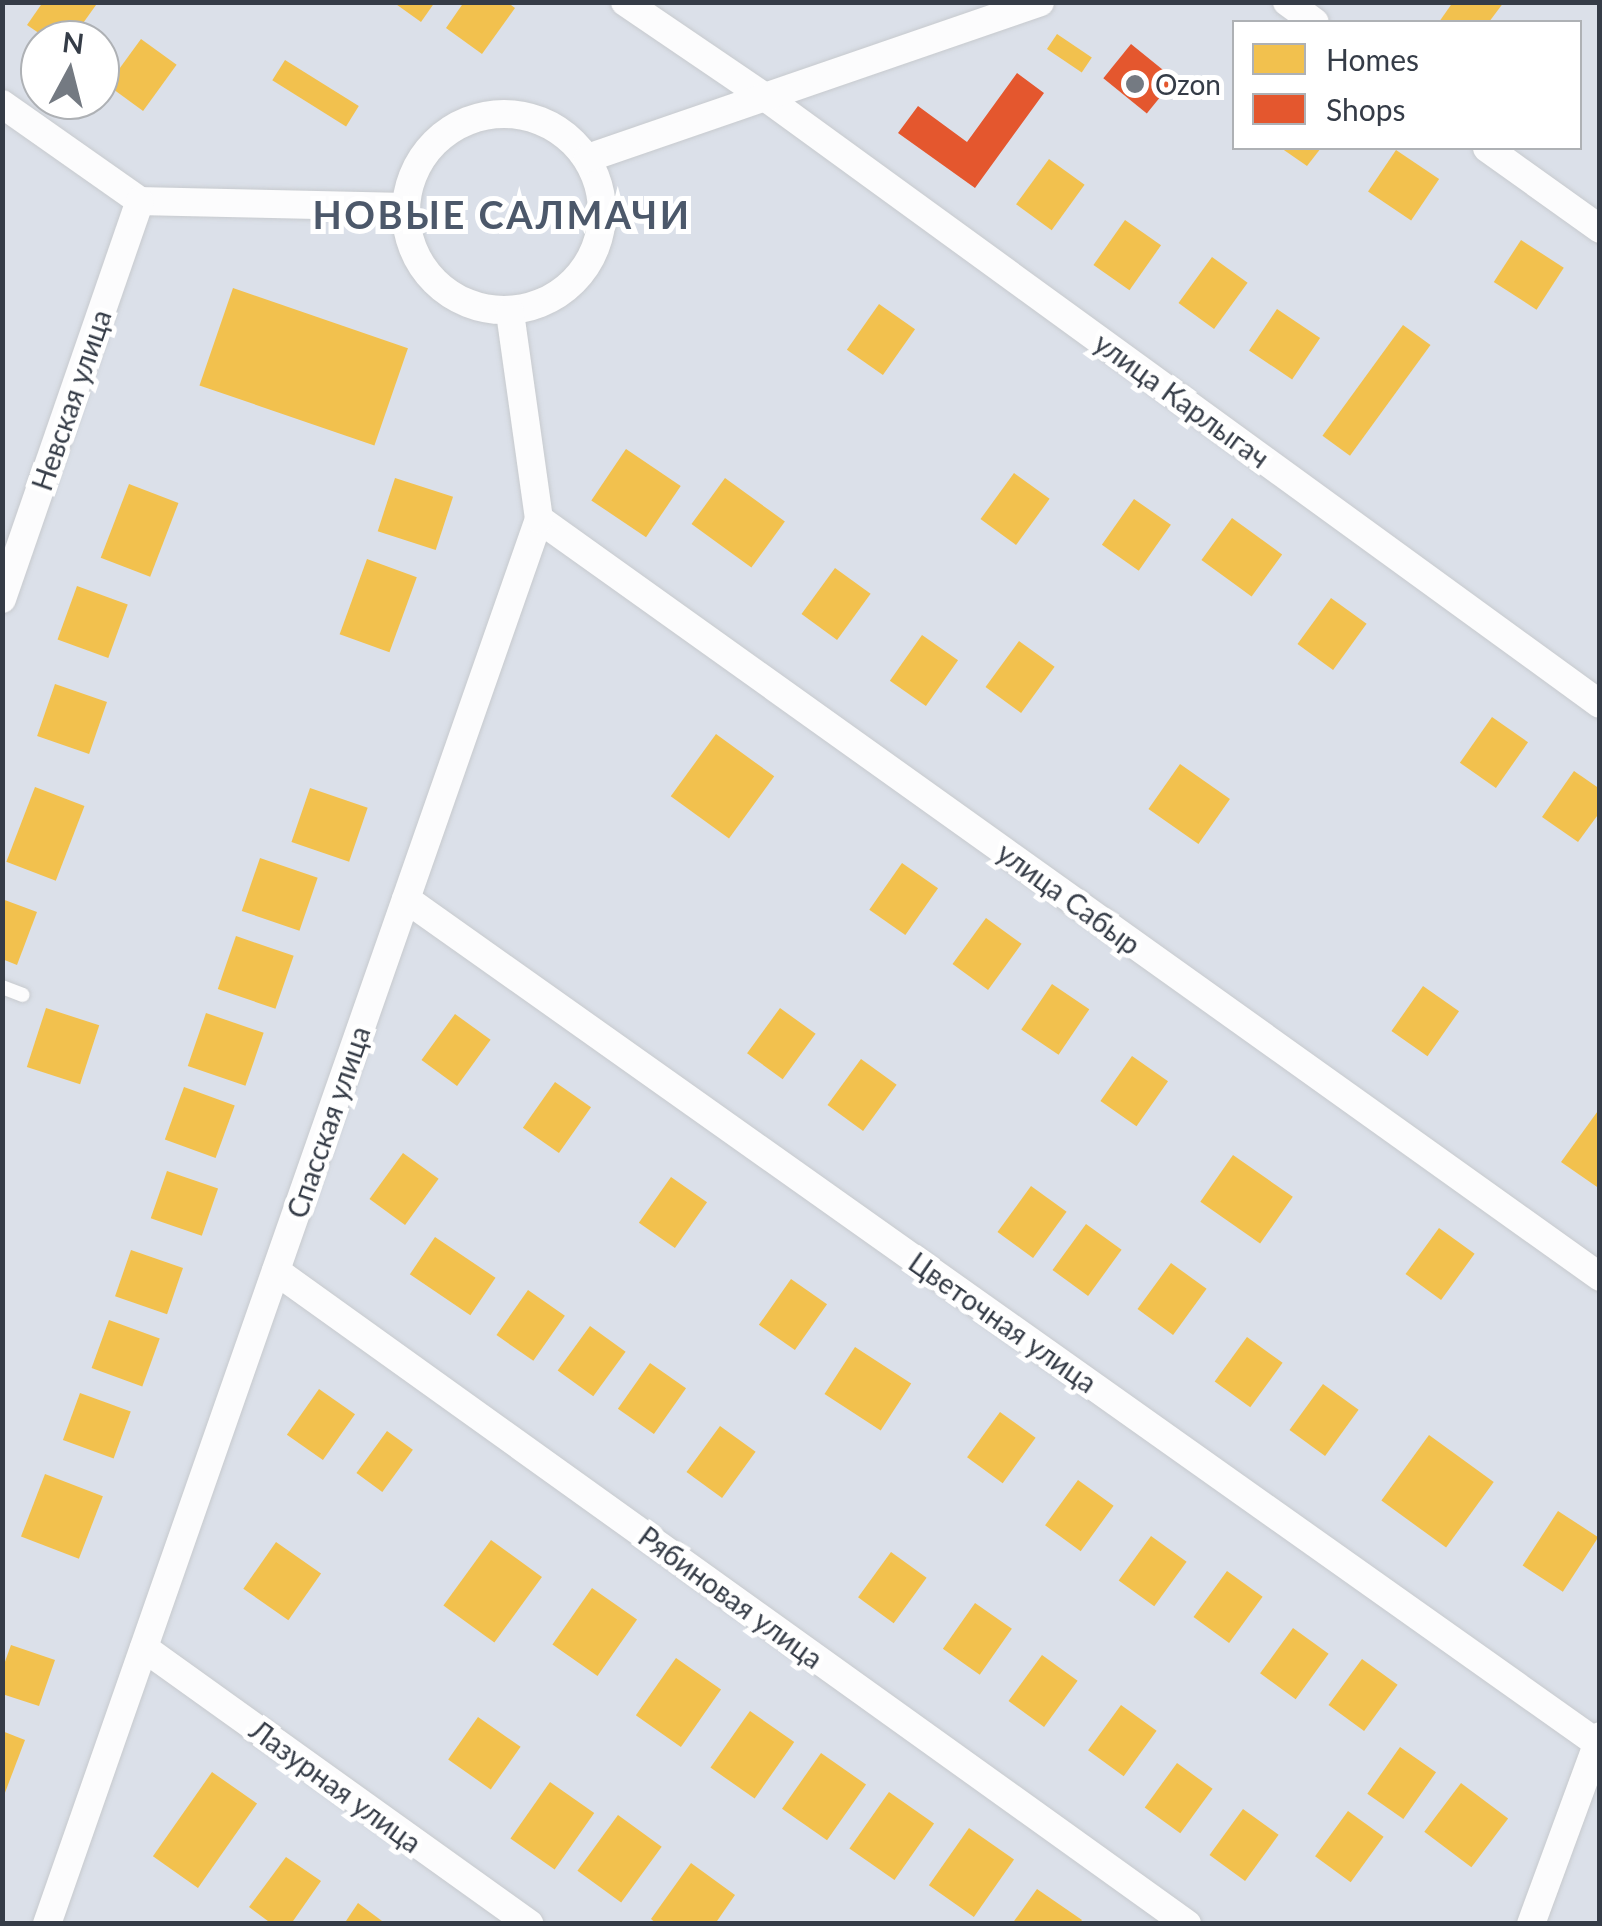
<!DOCTYPE html>
<meta charset="utf-8">
<style>
body{margin:0}
#map{position:relative;width:1602px;height:1926px;overflow:hidden;background:#eaecf0;font-family:Lato,sans-serif}
div>[style]{position:absolute}
[style*='--x']{left:calc(var(--x)*1px);top:calc(var(--y)*1px);width:calc(var(--w)*1px);rotate:calc(var(--a)*1deg)}
.residential>*{inset:0;background:#dbe0e9}
.homes>*{inset:0;background:#f2c14e;transform-origin:0 0}
.shops>*{inset:0;background:#e4572e;transform-origin:0 0}
.roads{filter:drop-shadow(0 0 2px #c7cace) drop-shadow(0 0 2px #c7cace)}
.service>*{height:14px;margin:-7px;padding:0 7px;transform-origin:7px;border-radius:7px;background:#fcfcfd}
.minor>*{height:28px;margin:-14px;padding:0 14px;transform-origin:14px;border-radius:14px;background:#fcfcfd}
.minor>.ring{margin:-14px;padding:0;box-sizing:content-box;background:none;border:28px solid #fcfcfd;border-radius:50%}
.dots>*{width:28px;height:28px;translate:-50% -50%;box-sizing:border-box;border:5px solid #fff;border-radius:50%}
span{translate:-50% -50%;white-space:nowrap;text-align:center;line-height:1.15;-webkit-text-stroke:10px #fff;paint-order:stroke}
.poi-label{font-size:28px;color:#353c47}
.left{translate:0 -50%;text-align:left}
.street-label{font-size:28px;color:#353c47}
.district-label{font-size:38px;color:#4c586a;font-weight:700;letter-spacing:2.5px}
.frame{position:absolute;inset:0;border:5px solid #353c47;pointer-events:none}
.legend{position:absolute;left:1232px;top:20px;width:350px;height:130px;box-sizing:border-box;background:#fff;border:2px solid #aeb1b5;margin:0;padding:12px 18px;list-style:none;font-size:30px;color:#353c47}
.legend li{display:flex;align-items:center;gap:20px;height:50px}
.legend b{width:50px;border:2px solid #aeb1b5}
.north{position:absolute;left:20px;top:20px;width:100px;height:100px;box-sizing:border-box;background:#fff;border:2px solid #aeb1b5;border-radius:50%;rotate:7deg;font-size:28px;font-weight:700;line-height:40px;text-align:center;color:#353c47}
.north::after{content:'';display:block;margin:auto;width:35px;height:45px;background:#747a82;clip-path:polygon(50% 0,100% 100%,50% 72%,0 100%)}
</style>
<div id="map">
<div class="residential">
<div style="clip-path:polygon(evenodd,3px 3px,1599px 3px,1599px 1923px,3px 1923px,3px 3px,1234px 22px,1580px 22px,1580px 148px,1234px 148px,1234px 22px,3px 3px,40px 40px,100px 40px,100px 100px,40px 100px,40px 40px)"></div>
</div>
<div class="homes">
<div style="clip-path:polygon(43px 2px,92px 2px,96px 5px,71px 40px,49px 40px,27px 25px)"></div>
<div style="clip-path:polygon(393px 2px,435px 2px,421px 22px)"></div>
<div style="clip-path:polygon(464px 2px,507px 2px,515px 8px,482px 54px,446px 28px)"></div>
<div style="clip-path:polygon(1453px 2px,1504px 2px,1489px 22px,1439px 22px)"></div>
<div style="left:1057px;top:34px;width:42px;height:18px;rotate:34deg"></div>
<div style="left:141px;top:39px;width:44px;height:57px;rotate:36deg"></div>
<div style="left:285px;top:60px;width:87px;height:24px;rotate:32deg"></div>
<div style="clip-path:polygon(1281px 148px,1321px 148px,1307px 166px)"></div>
<div style="left:1396px;top:150px;width:52px;height:50px;rotate:34deg"></div>
<div style="left:1049px;top:159px;width:44px;height:56px;rotate:36deg"></div>
<div style="left:1125px;top:220px;width:44px;height:55px;rotate:35deg"></div>
<div style="left:1521px;top:240px;width:51px;height:50px;rotate:33deg"></div>
<div style="left:1212px;top:257px;width:44px;height:57px;rotate:36deg"></div>
<div style="left:233px;top:288px;width:185px;height:103px;rotate:19deg"></div>
<div style="left:879px;top:304px;width:44px;height:56px;rotate:35deg"></div>
<div style="left:1277px;top:309px;width:52px;height:50px;rotate:34deg"></div>
<div style="left:1403px;top:325px;width:34px;height:137px;rotate:36deg"></div>
<div style="left:626px;top:449px;width:66px;height:62px;rotate:34deg"></div>
<div style="left:1014px;top:473px;width:44px;height:57px;rotate:36deg"></div>
<div style="left:395px;top:478px;width:61px;height:56px;rotate:18deg"></div>
<div style="left:725px;top:478px;width:74px;height:57px;rotate:36deg"></div>
<div style="left:129px;top:484px;width:53px;height:79px;rotate:21deg"></div>
<div style="left:1134px;top:499px;width:45px;height:56px;rotate:35deg"></div>
<div style="left:1232px;top:518px;width:62px;height:52px;rotate:36deg"></div>
<div style="left:367px;top:559px;width:53px;height:80px;rotate:20deg"></div>
<div style="left:835px;top:568px;width:44px;height:57px;rotate:36deg"></div>
<div style="left:77px;top:586px;width:54px;height:57px;rotate:20deg"></div>
<div style="left:1331px;top:598px;width:44px;height:57px;rotate:36deg"></div>
<div style="left:922px;top:635px;width:44px;height:56px;rotate:35deg"></div>
<div style="left:1019px;top:641px;width:44px;height:57px;rotate:36deg"></div>
<div style="left:55px;top:684px;width:55px;height:55px;rotate:19deg"></div>
<div style="left:1492px;top:717px;width:44px;height:56px;rotate:35deg"></div>
<div style="left:716px;top:734px;width:72px;height:77px;rotate:36deg"></div>
<div style="left:1180px;top:764px;width:61px;height:55px;rotate:35deg"></div>
<div style="clip-path:polygon(1574px 771px,1600px 789px,1600px 812px,1578px 842px,1542px 817px)"></div>
<div style="left:35px;top:787px;width:53px;height:80px;rotate:21deg"></div>
<div style="left:310px;top:788px;width:61px;height:57px;rotate:19deg"></div>
<div style="left:260px;top:858px;width:61px;height:56px;rotate:19deg"></div>
<div style="left:902px;top:863px;width:44px;height:57px;rotate:35deg"></div>
<div style="clip-path:polygon(2px 899px,37px 912px,17px 965px,2px 959px)"></div>
<div style="left:986px;top:918px;width:44px;height:57px;rotate:36deg"></div>
<div style="left:236px;top:936px;width:61px;height:56px;rotate:19deg"></div>
<div style="left:1052px;top:984px;width:45px;height:55px;rotate:34deg"></div>
<div style="left:1423px;top:986px;width:44px;height:55px;rotate:35deg"></div>
<div style="left:46px;top:1008px;width:56px;height:62px;rotate:18deg"></div>
<div style="left:780px;top:1008px;width:44px;height:56px;rotate:36deg"></div>
<div style="left:206px;top:1013px;width:61px;height:56px;rotate:19deg"></div>
<div style="left:455px;top:1014px;width:44px;height:57px;rotate:36deg"></div>
<div style="left:1132px;top:1056px;width:44px;height:55px;rotate:35deg"></div>
<div style="left:861px;top:1059px;width:44px;height:57px;rotate:36deg"></div>
<div style="left:555px;top:1082px;width:44px;height:56px;rotate:35deg"></div>
<div style="left:184px;top:1087px;width:54px;height:56px;rotate:20deg"></div>
<div style="clip-path:polygon(1600px 1108px,1600px 1189px,1561px 1162px)"></div>
<div style="left:403px;top:1153px;width:44px;height:57px;rotate:36deg"></div>
<div style="left:1233px;top:1155px;width:73px;height:57px;rotate:35deg"></div>
<div style="left:167px;top:1171px;width:54px;height:50px;rotate:19deg"></div>
<div style="left:671px;top:1177px;width:44px;height:56px;rotate:35deg"></div>
<div style="left:1031px;top:1186px;width:44px;height:57px;rotate:36deg"></div>
<div style="left:1086px;top:1224px;width:44px;height:57px;rotate:36deg"></div>
<div style="left:1439px;top:1228px;width:44px;height:57px;rotate:36deg"></div>
<div style="left:435px;top:1237px;width:73px;height:45px;rotate:34deg"></div>
<div style="left:131px;top:1250px;width:55px;height:49px;rotate:19deg"></div>
<div style="left:1171px;top:1263px;width:44px;height:57px;rotate:36deg"></div>
<div style="left:791px;top:1279px;width:44px;height:56px;rotate:35deg"></div>
<div style="left:528px;top:1290px;width:45px;height:55px;rotate:35deg"></div>
<div style="left:109px;top:1320px;width:54px;height:51px;rotate:20deg"></div>
<div style="left:590px;top:1326px;width:44px;height:55px;rotate:36deg"></div>
<div style="left:1247px;top:1337px;width:44px;height:55px;rotate:36deg"></div>
<div style="left:855px;top:1347px;width:67px;height:56px;rotate:33deg"></div>
<div style="left:650px;top:1363px;width:44px;height:56px;rotate:35deg"></div>
<div style="left:1323px;top:1384px;width:44px;height:57px;rotate:36deg"></div>
<div style="left:319px;top:1389px;width:44px;height:56px;rotate:35deg"></div>
<div style="left:80px;top:1393px;width:54px;height:50px;rotate:20deg"></div>
<div style="left:1000px;top:1412px;width:44px;height:56px;rotate:36deg"></div>
<div style="left:720px;top:1426px;width:44px;height:57px;rotate:36deg"></div>
<div style="left:387px;top:1431px;width:32px;height:52px;rotate:36deg"></div>
<div style="left:1429px;top:1435px;width:80px;height:81px;rotate:36deg"></div>
<div style="left:45px;top:1474px;width:62px;height:67px;rotate:21deg"></div>
<div style="left:1078px;top:1480px;width:44px;height:56px;rotate:36deg"></div>
<div style="left:1558px;top:1511px;width:48px;height:65px;rotate:33deg"></div>
<div style="left:1151px;top:1536px;width:44px;height:55px;rotate:36deg"></div>
<div style="left:491px;top:1540px;width:63px;height:81px;rotate:36deg"></div>
<div style="left:276px;top:1542px;width:55px;height:57px;rotate:35deg"></div>
<div style="left:891px;top:1552px;width:44px;height:56px;rotate:36deg"></div>
<div style="left:1227px;top:1571px;width:44px;height:57px;rotate:36deg"></div>
<div style="left:592px;top:1588px;width:55px;height:69px;rotate:35deg"></div>
<div style="left:975px;top:1603px;width:45px;height:56px;rotate:35deg"></div>
<div style="left:1293px;top:1628px;width:44px;height:56px;rotate:36deg"></div>
<div style="clip-path:polygon(11px 1645px,55px 1660px,39px 1706px,2px 1694px,2px 1670px)"></div>
<div style="left:1042px;top:1655px;width:44px;height:57px;rotate:36deg"></div>
<div style="left:676px;top:1658px;width:55px;height:70px;rotate:35deg"></div>
<div style="left:1362px;top:1659px;width:44px;height:57px;rotate:36deg"></div>
<div style="left:1121px;top:1705px;width:44px;height:56px;rotate:36deg"></div>
<div style="left:750px;top:1711px;width:54px;height:69px;rotate:35deg"></div>
<div style="left:478px;top:1717px;width:52px;height:52px;rotate:35deg"></div>
<div style="clip-path:polygon(2px 1731px,25px 1740px,3px 1798px,2px 1798px)"></div>
<div style="left:1400px;top:1747px;width:44px;height:57px;rotate:35deg"></div>
<div style="left:821px;top:1753px;width:55px;height:68px;rotate:35deg"></div>
<div style="left:1177px;top:1763px;width:44px;height:55px;rotate:36deg"></div>
<div style="left:212px;top:1772px;width:55px;height:103px;rotate:35deg"></div>
<div style="left:550px;top:1782px;width:54px;height:69px;rotate:35deg"></div>
<div style="left:1461px;top:1783px;width:59px;height:61px;rotate:37deg"></div>
<div style="left:889px;top:1792px;width:55px;height:69px;rotate:35deg"></div>
<div style="left:1243px;top:1809px;width:44px;height:57px;rotate:36deg"></div>
<div style="left:1348px;top:1811px;width:44px;height:56px;rotate:36deg"></div>
<div style="left:618px;top:1815px;width:54px;height:69px;rotate:36deg"></div>
<div style="left:969px;top:1828px;width:55px;height:70px;rotate:35deg"></div>
<div style="clip-path:polygon(286px 1857px,321px 1881px,291px 1924px,272px 1924px,249px 1907px)"></div>
<div style="clip-path:polygon(691px 1863px,735px 1895px,715px 1924px,657px 1924px,651px 1919px)"></div>
<div style="clip-path:polygon(1037px 1889px,1082px 1920px,1079px 1924px,1012px 1924px)"></div>
<div style="clip-path:polygon(358px 1903px,386px 1924px,344px 1924px)"></div>
</div>
<div class="shops">
<div style="left:1131px;top:44px;width:56px;height:44px;rotate:39deg"></div>
<div style="clip-path:polygon(1017px 73px,1044px 93px,975px 188px,898px 133px,918px 106px,967px 142px)"></div>
</div>
<div class="roads">
<div class="service">
<div style="--x:2;--y:987;--w:22;--a:21"></div>
</div>
<div class="minor">
<div style="--x:625;--y:2;--w:169;--a:34.2"></div>
<div style="--x:765;--y:97;--w:1032;--a:36.02"></div>
<div style="--x:1287;--y:2;--w:34;--a:36"></div>
<div style="--x:2;--y:104;--w:169;--a:35.1"></div>
<div class="ring" style="left:406px;top:114px;width:168px;height:168px"></div>
<div style="--x:1487;--y:148;--w:139;--a:35.6"></div>
<div style="--x:588;--y:158;--w:478;--a:-19"></div>
<div style="--x:140;--y:201;--w:264;--a:1.3"></div>
<div style="--x:539;--y:519;--w:1304;--a:35.54"></div>
<div style="--x:2;--y:599;--w:421;--a:-70.9"></div>
<div style="--x:406;--y:899;--w:1463;--a:35.32"></div>
<div style="--x:276;--y:1271;--w:1121;--a:35.63"></div>
<div style="--x:144;--y:1648;--w:474;--a:35.6"></div>
<div style="--x:47;--y:1924;--w:1489;--a:-70.7"></div>
<div style="--x:539;--y:519;--w:209;--a:-98"></div>
<div style="--x:1531;--y:1924;--w:200;--a:-69.8"></div>
</div>
</div>
<div class="dots">
<div style="left:1135px;top:84px;background:#747a82"></div>
</div>
<div class="poi-label">
<span class="left" style="left:1155px;top:84px">Ozon</span>
</div>
<div class="street-label">
<span style="left:71px;top:400px;rotate:-71deg">Невская улица</span>
<span style="left:1182px;top:400px;rotate:36deg">улица Карлыгач</span>
<span style="left:1069px;top:898px;rotate:36deg">улица Сабыр</span>
<span style="left:328px;top:1122px;rotate:-71deg">Спасская улица</span>
<span style="left:1003px;top:1322px;rotate:35deg">Цветочная улица</span>
<span style="left:731px;top:1597px;rotate:36deg">Рябиновая улица</span>
<span style="left:336px;top:1786px;rotate:36deg">Лазурная улица</span>
</div>
<div class="district-label">
<span style="left:502px;top:215px">НОВЫЕ САЛМАЧИ</span>
</div>
<div class="frame"></div>
<ul class="legend">
<li><b style="height:28px;background:#f2c14e"></b>Homes</li>
<li><b style="height:28px;background:#e4572e"></b>Shops</li>
</ul>
<div class="north">N</div>
</div>
